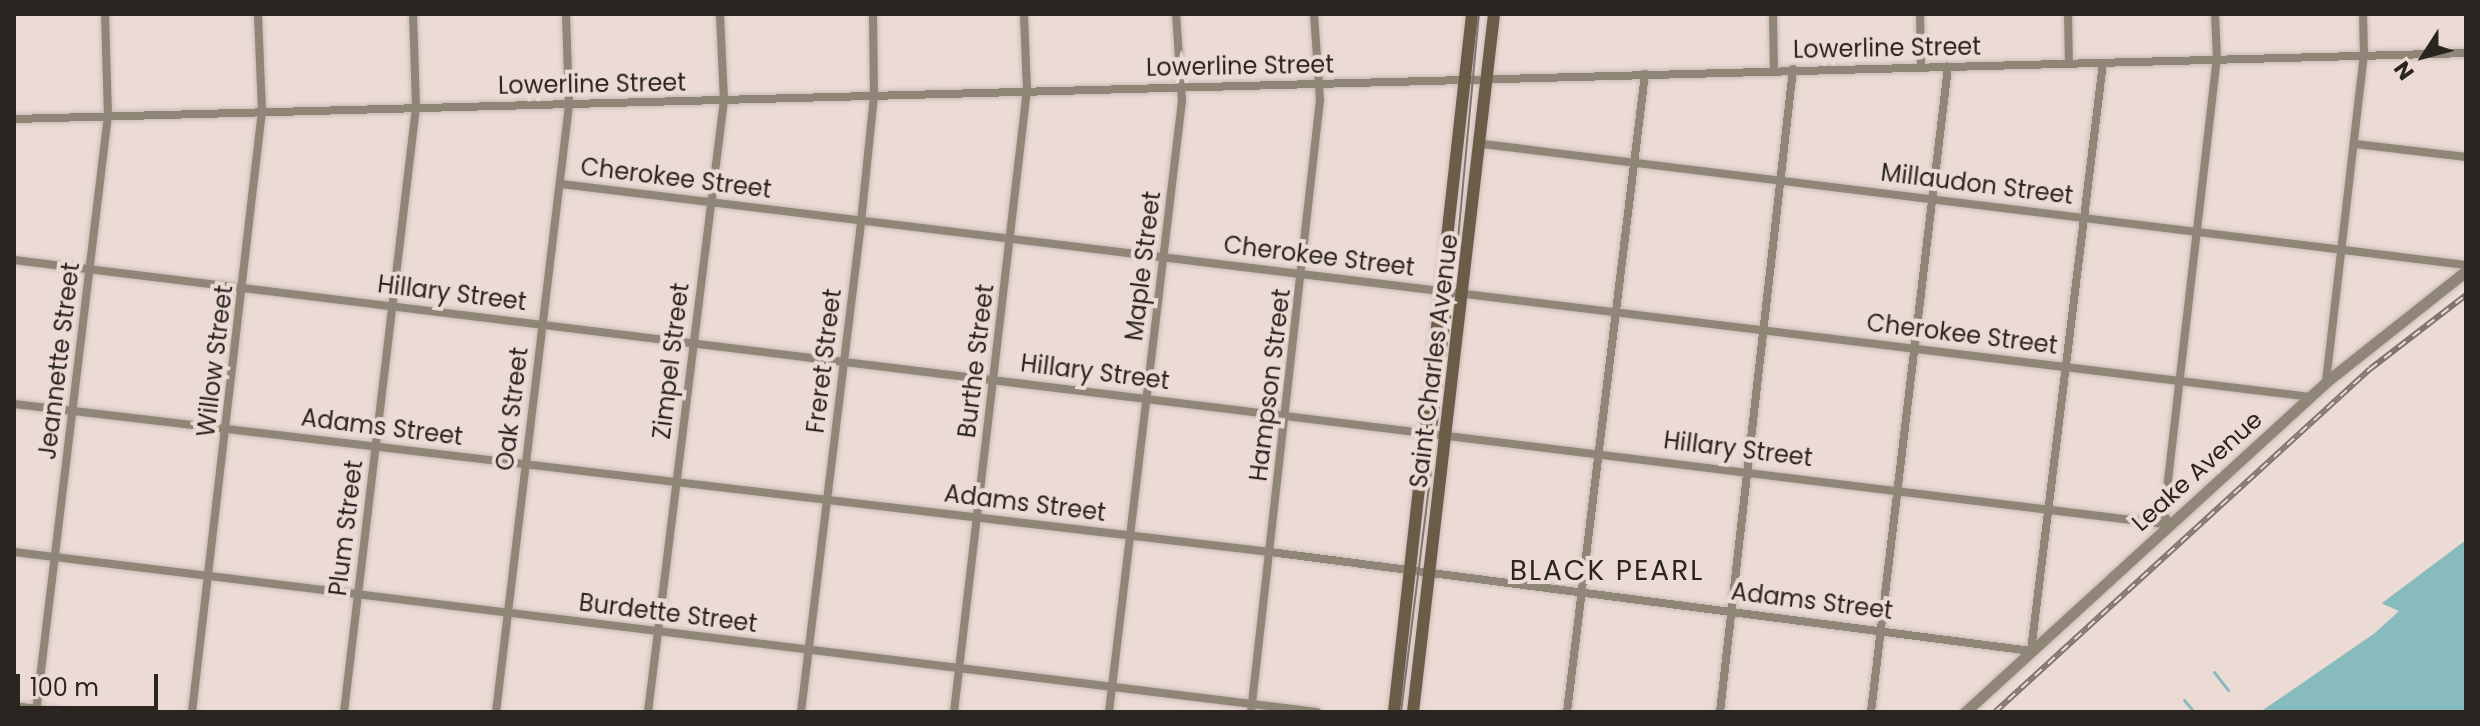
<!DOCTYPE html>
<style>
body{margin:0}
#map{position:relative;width:2480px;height:726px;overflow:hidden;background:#ecdbd5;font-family:Poppins,sans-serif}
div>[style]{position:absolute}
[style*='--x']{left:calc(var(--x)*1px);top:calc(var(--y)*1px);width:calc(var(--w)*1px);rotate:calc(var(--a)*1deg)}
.water>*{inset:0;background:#88bbbe}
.pier>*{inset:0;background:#ecdbd5}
.stream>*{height:3px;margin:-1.5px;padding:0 1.5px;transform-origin:1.5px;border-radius:1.5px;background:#88bbbe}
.roads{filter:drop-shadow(0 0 2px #c9bab5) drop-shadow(0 0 2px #c9bab5)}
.minor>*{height:8px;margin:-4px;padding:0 4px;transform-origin:4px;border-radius:4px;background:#908678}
.tertiary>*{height:11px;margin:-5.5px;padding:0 5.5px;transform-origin:5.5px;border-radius:5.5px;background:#908678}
.secondary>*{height:12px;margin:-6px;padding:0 6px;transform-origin:6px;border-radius:6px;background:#6a5c47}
.tram>*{height:2px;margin:-1px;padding:0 1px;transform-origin:1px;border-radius:1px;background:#807571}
.rail>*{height:6px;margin-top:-3px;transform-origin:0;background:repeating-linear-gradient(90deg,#ecdbd5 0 9px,#807571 0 18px);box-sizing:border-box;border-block:2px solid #807571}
span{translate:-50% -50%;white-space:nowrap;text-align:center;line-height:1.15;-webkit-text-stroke:8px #ecdbd5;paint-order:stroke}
.street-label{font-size:24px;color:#2b2522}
.quarter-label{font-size:28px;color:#2b2522;letter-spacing:2px}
.frame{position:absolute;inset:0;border:16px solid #2b2522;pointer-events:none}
.north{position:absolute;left:2384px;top:16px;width:80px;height:80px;-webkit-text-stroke:6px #ecdbd5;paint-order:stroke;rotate:234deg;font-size:22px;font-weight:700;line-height:32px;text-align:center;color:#2b2522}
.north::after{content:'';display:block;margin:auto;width:28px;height:36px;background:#2b2522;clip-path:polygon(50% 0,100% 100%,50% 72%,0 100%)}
.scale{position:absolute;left:16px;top:674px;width:142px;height:36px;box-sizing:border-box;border:4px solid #2b2522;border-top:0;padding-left:10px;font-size:24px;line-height:28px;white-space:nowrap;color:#2b2522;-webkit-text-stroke:6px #ecdbd5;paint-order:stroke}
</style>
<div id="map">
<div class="water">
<div style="clip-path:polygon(2466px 540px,2466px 712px,2244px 712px,2389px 611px,2382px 603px)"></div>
</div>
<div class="pier">
<div style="clip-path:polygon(2383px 604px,2399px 611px,2375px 633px,2260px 712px,2240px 712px,2384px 611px)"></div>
</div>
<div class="stream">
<div style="--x:2214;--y:672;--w:23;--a:52"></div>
<div style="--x:2184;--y:700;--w:16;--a:50"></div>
</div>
<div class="roads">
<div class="minor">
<div style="--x:1773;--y:14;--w:56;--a:89"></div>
<div style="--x:1920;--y:14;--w:52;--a:88.9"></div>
<div style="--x:2068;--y:14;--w:50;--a:88.9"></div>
<div style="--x:14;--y:119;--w:2453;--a:-1.54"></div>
<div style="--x:1483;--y:144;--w:990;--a:7.02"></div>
<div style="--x:2355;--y:144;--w:112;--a:6.7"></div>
<div style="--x:561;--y:184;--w:1762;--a:6.94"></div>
<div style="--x:14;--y:260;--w:2173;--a:7"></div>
<div style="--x:2326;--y:382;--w:329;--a:-83.4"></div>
<div style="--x:2364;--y:55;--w:41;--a:-91.4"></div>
<div style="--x:14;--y:404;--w:1265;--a:6.72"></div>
<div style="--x:1270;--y:552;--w:767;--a:7.41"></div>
<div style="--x:2031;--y:651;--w:592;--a:-83.02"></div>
<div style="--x:2170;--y:524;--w:11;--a:-124"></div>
<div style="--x:2164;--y:515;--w:459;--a:-83.4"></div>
<div style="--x:2217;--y:59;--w:45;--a:-92.5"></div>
<div style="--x:14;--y:552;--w:1313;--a:7"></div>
<div style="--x:14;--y:706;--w:46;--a:7.4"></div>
<div style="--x:36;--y:712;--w:601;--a:-83.12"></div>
<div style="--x:108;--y:115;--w:101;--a:-91.7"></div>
<div style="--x:192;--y:712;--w:605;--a:-83.36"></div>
<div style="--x:262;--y:111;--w:97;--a:-92.4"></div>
<div style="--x:344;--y:712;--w:609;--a:-83.21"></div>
<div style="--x:416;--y:107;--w:93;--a:-91.8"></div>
<div style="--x:496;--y:712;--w:611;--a:-83.14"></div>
<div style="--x:569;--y:105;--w:91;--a:-91.9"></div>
<div style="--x:648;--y:712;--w:617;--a:-82.92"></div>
<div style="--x:724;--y:100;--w:86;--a:-92.7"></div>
<div style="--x:801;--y:712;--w:494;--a:-83"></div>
<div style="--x:861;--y:222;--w:127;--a:-84.1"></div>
<div style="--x:874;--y:96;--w:82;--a:-90.7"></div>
<div style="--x:954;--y:712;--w:626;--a:-83.31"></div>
<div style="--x:1027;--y:90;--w:76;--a:-92.3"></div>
<div style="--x:1109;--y:712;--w:615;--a:-83.19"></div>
<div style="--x:1182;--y:101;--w:87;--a:-93.9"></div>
<div style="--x:1251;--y:712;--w:616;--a:-83.57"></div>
<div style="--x:1320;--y:100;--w:86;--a:-94"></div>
<div style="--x:1567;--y:712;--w:643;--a:-83.03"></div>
<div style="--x:1720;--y:712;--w:647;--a:-83.52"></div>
<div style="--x:1871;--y:712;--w:650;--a:-83.19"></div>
</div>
<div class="tertiary">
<div style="--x:1965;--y:712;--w:489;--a:-42.4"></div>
<div style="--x:2326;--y:382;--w:179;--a:-38.4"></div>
</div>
<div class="secondary">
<div style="--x:1394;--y:712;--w:702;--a:-83.62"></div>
<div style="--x:1413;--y:712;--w:703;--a:-83.38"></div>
</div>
</div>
<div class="tram">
<div style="--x:1401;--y:712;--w:422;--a:-82.9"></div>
<div style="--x:1453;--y:293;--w:280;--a:-84.7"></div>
</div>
<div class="rail">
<div style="--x:1995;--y:712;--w:508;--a:-42.45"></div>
<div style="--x:2370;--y:369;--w:121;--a:-37.6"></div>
</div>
<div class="street-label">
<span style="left:1887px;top:48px;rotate:-1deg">Lowerline Street</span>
<span style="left:1240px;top:66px;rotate:-1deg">Lowerline Street</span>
<span style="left:592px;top:84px;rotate:-1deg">Lowerline Street</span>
<span style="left:676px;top:178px;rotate:7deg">Cherokee Street</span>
<span style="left:1977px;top:184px;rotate:7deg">Millaudon Street</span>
<span style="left:1319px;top:256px;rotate:7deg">Cherokee Street</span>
<span style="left:1143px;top:266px;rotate:-83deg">Maple Street</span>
<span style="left:452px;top:293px;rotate:7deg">Hillary Street</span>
<span style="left:1962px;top:334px;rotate:7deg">Cherokee Street</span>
<span style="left:59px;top:361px;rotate:-83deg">Jeannette Street</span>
<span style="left:215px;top:361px;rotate:-83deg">Willow Street</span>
<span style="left:671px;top:361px;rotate:-83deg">Zimpel Street</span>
<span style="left:824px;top:361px;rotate:-83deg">Freret Street</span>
<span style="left:976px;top:361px;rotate:-83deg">Burthe Street</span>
<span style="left:1434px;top:361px;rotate:-83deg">Saint Charles Avenue</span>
<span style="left:1095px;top:372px;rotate:7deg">Hillary Street</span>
<span style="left:1270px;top:385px;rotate:-83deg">Hampson Street</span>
<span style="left:512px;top:409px;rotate:-83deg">Oak Street</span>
<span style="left:382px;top:427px;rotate:7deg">Adams Street</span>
<span style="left:1738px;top:449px;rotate:7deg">Hillary Street</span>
<span style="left:2197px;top:471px;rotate:-42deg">Leake Avenue</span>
<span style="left:1025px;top:503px;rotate:7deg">Adams Street</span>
<span style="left:346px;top:528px;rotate:-83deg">Plum Street</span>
<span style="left:1812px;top:601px;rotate:7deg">Adams Street</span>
<span style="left:668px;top:613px;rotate:7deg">Burdette Street</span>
</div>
<div class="quarter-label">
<span style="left:1607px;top:571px">BLACK PEARL</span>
</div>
<div class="frame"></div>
<div class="north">N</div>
<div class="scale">100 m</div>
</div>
